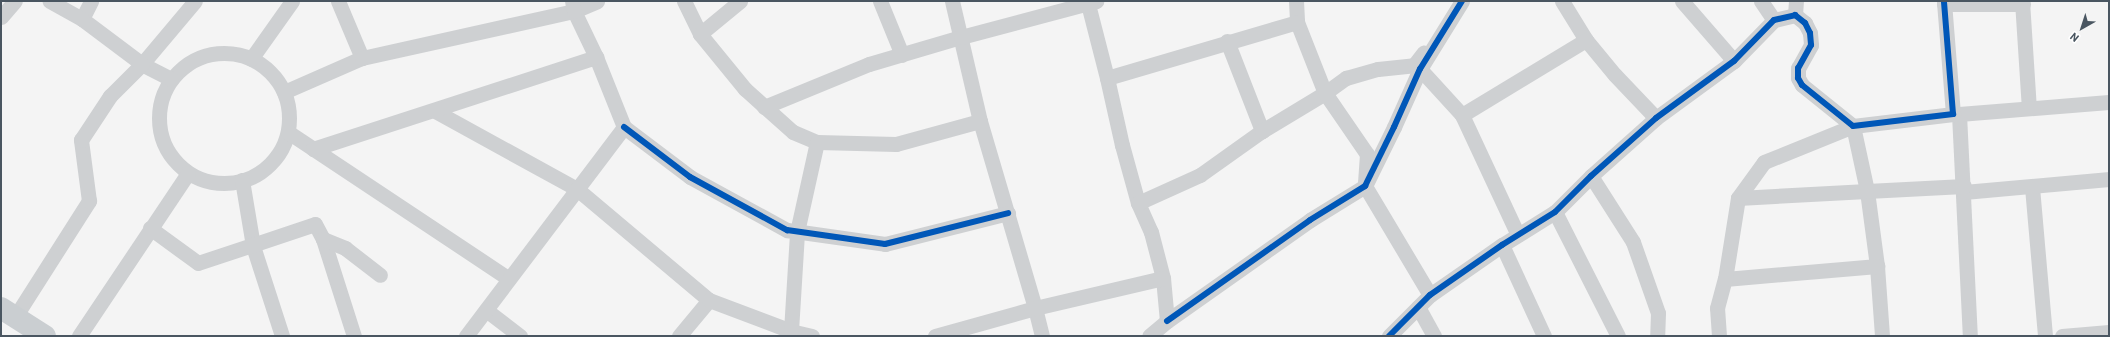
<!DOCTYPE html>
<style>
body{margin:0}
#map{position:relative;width:2110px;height:337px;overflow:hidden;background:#f4f4f4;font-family:Barlow,sans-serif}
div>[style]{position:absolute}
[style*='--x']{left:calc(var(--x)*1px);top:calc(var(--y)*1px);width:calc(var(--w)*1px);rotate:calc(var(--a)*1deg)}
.minor>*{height:15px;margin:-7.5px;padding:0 7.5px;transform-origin:7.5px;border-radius:7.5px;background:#ced0d2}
.minor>.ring{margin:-7.5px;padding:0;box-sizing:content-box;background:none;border:15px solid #ced0d2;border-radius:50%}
.primary>*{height:22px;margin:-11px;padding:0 11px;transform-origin:11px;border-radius:11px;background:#caced1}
.cycleway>*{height:6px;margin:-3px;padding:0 3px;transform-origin:3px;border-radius:3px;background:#0057b8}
span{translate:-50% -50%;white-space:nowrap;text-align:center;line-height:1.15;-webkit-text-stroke:3.5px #fff;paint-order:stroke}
.frame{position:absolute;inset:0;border:2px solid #4a5661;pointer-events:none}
.north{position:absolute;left:2062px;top:8px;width:40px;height:40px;-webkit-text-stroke:3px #fff;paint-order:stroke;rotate:219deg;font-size:11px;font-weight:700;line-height:16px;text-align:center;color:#4a5661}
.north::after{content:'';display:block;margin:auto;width:14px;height:18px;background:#4a5661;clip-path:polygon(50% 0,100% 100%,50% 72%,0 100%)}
</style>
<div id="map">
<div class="minor">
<div style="--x:338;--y:1;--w:62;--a:67.2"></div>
<div style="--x:684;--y:1;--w:37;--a:64"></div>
<div style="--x:700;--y:34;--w:71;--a:50.7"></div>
<div style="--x:745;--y:89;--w:64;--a:41.9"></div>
<div style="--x:793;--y:132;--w:26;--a:23"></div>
<div style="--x:880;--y:1;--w:58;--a:67.8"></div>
<div style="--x:952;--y:1;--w:123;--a:76.9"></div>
<div style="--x:980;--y:121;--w:195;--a:73.6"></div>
<div style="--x:1035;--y:308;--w:29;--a:76"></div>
<div style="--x:1096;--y:1;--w:9;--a:159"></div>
<div style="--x:1088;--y:4;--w:76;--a:75.6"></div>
<div style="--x:1107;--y:78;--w:69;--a:77.4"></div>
<div style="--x:1122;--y:145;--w:60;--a:74.6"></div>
<div style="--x:1138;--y:203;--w:32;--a:66"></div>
<div style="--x:1151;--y:232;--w:48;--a:75.4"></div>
<div style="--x:1163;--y:278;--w:43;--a:84.7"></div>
<div style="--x:1167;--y:321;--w:23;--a:140"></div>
<div style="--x:1296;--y:1;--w:21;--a:87"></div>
<div style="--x:1297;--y:22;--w:76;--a:68.5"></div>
<div style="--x:1325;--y:93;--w:74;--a:55.5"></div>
<div style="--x:1367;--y:154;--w:32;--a:94"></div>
<div style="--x:1365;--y:186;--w:127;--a:59.2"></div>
<div style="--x:1562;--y:1;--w:46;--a:58.4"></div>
<div style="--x:1586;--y:40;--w:45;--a:50.4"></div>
<div style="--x:1615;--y:75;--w:59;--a:46.4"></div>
<div style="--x:1682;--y:1;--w:79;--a:49.1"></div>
<div style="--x:1761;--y:1;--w:23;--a:56"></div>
<div style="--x:2022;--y:1;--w:107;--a:86.3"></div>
<div style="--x:1944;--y:4;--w:79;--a:0"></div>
<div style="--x:1795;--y:15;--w:14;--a:-86"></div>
<div style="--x:1;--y:17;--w:21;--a:-49"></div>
<div style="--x:82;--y:19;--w:20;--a:-63"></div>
<div style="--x:700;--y:34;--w:52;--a:-39.5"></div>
<div style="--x:1227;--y:41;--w:97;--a:68.7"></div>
<div class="ring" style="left:159px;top:53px;width:115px;height:115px"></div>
<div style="--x:251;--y:59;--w:71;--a:-54.7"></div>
<div style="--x:1420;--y:69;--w:62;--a:47.6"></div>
<div style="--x:1462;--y:115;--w:132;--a:65"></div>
<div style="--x:1107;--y:78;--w:198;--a:-16.4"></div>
<div style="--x:171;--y:79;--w:33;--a:-153"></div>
<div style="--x:142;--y:64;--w:82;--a:-49.9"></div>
<div style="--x:284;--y:92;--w:85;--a:-23.6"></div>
<div style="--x:362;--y:58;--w:217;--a:-12.5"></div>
<div style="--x:574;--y:11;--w:25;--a:-23"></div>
<div style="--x:764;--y:107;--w:113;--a:-22.3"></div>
<div style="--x:869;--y:64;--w:96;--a:-16.4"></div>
<div style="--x:961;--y:37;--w:140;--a:-14.9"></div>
<div style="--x:435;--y:111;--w:162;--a:28.8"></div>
<div style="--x:577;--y:189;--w:172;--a:40.1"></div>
<div style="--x:1953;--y:114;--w:6;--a:0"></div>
<div style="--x:1959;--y:114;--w:222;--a:87.2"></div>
<div style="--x:1959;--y:114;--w:150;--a:-4.6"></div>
<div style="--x:1462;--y:115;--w:145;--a:-31.2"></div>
<div style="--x:624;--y:127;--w:83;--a:37.1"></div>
<div style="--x:690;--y:177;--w:111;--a:28.7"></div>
<div style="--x:787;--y:230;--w:99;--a:8.1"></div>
<div style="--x:885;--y:244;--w:127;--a:-14.1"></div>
<div style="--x:288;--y:132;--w:265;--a:33.6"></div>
<div style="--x:313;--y:149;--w:298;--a:-18"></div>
<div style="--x:1591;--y:176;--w:78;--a:57.5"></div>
<div style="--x:1633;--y:242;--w:75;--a:70.6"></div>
<div style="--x:1658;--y:313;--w:23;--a:92"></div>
<div style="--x:242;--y:180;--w:67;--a:80.5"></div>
<div style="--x:253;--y:246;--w:95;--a:72.1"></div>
<div style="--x:2032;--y:187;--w:150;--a:85"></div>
<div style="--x:1964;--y:192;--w:146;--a:-5.1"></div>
<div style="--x:1738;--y:198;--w:129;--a:-3.1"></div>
<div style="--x:1867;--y:191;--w:76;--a:82.4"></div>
<div style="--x:1877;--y:266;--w:70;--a:85.9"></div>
<div style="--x:1138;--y:203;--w:68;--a:-24.3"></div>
<div style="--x:1200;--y:175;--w:76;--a:-35.4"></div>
<div style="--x:1262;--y:131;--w:74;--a:-31.1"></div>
<div style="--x:1325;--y:93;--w:26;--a:-36"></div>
<div style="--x:1346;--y:78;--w:33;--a:-16"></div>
<div style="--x:1378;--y:69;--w:36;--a:-6"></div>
<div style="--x:1414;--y:65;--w:16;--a:-52"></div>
<div style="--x:1555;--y:212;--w:139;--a:63.1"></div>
<div style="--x:150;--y:228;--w:59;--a:36.1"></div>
<div style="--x:198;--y:263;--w:123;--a:-18.4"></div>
<div style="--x:315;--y:224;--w:17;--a:62"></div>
<div style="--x:323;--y:239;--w:102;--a:72.3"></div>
<div style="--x:323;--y:239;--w:24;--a:22"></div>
<div style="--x:345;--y:248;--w:44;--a:37.6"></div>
<div style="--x:1502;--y:245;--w:100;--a:65.2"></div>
<div style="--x:1725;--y:279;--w:153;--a:-4.9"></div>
<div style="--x:1418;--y:307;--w:33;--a:61"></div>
<div style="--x:486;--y:310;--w:43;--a:37.4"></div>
<div style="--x:15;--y:317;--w:138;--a:-57.5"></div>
<div style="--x:89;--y:201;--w:62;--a:-97.5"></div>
<div style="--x:81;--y:140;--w:53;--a:-56.6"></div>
<div style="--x:110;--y:96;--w:45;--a:-45"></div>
<div style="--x:142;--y:64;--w:75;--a:-143.1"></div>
<div style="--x:82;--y:19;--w:37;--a:-151"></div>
<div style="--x:1167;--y:321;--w:175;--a:-35.2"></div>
<div style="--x:1310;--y:220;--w:65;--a:-31.7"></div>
<div style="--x:1365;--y:186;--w:66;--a:-63.8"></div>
<div style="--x:1394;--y:127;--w:64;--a:-65.9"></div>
<div style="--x:1420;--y:69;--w:80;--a:-58.3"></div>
<div style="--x:79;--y:336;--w:196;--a:-56.2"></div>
<div style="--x:466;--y:336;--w:262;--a:-52.9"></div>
<div style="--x:624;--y:127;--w:75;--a:-111.8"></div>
<div style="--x:596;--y:57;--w:51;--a:-115.6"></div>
<div style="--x:574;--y:11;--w:10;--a:-101"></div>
<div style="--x:679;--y:336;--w:47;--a:-50.2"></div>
<div style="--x:709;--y:300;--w:88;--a:20.7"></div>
<div style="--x:812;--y:336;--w:22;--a:-167"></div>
<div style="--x:791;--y:331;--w:99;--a:-86.5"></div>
<div style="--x:797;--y:232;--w:92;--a:-77.5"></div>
<div style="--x:817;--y:142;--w:79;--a:1.5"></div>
<div style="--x:896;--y:144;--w:87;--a:-15.3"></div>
<div style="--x:935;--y:336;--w:104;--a:-15.6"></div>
<div style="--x:1035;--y:308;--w:131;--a:-13.2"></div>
<div style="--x:1389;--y:336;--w:58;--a:-45"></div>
<div style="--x:1430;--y:295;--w:88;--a:-34.8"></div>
<div style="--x:1502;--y:245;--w:62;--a:-31.9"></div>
<div style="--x:1555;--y:212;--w:51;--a:-45"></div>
<div style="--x:1591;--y:176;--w:87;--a:-41.7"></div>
<div style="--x:1656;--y:118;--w:97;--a:-36.2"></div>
<div style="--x:1734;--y:61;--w:57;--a:-45.7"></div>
<div style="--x:1774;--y:20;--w:22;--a:-13"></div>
<div style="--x:1795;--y:15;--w:13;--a:39"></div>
<div style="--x:1805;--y:23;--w:11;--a:63"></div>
<div style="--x:1810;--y:33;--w:12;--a:85"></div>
<div style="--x:1811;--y:45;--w:26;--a:119"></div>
<div style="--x:1798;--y:68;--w:10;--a:90"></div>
<div style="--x:1798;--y:78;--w:8;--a:60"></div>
<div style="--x:1802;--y:85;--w:65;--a:38.8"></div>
<div style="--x:1853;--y:126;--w:101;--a:-6.8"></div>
<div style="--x:1953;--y:114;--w:113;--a:-94.6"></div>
<div style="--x:1719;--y:336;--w:28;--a:-94"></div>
<div style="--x:1717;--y:308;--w:30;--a:-75"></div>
<div style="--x:1725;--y:279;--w:82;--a:-80.9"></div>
<div style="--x:1738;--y:198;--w:44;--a:-54.2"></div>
<div style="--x:1764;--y:162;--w:96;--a:-22"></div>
<div style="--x:1853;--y:126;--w:66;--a:77.8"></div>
<div style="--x:1867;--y:191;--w:97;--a:-3"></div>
<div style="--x:2062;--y:336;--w:47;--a:-4.9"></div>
</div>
<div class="primary">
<div style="--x:1;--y:308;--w:52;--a:32.5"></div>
</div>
<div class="cycleway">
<div style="--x:624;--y:127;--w:83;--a:37.1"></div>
<div style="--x:690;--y:177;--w:111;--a:28.7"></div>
<div style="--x:787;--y:230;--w:99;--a:8.1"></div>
<div style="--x:885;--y:244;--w:127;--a:-14.1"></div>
<div style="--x:1167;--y:321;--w:175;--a:-35.2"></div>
<div style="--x:1310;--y:220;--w:65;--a:-31.7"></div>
<div style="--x:1365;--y:186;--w:66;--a:-63.8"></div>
<div style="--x:1394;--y:127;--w:64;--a:-65.9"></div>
<div style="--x:1420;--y:69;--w:80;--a:-58.3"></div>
<div style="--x:1389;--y:336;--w:58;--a:-45"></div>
<div style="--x:1430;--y:295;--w:88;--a:-34.8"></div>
<div style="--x:1502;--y:245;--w:62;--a:-31.9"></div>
<div style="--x:1555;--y:212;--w:51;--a:-45"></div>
<div style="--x:1591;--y:176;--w:87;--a:-41.7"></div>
<div style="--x:1656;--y:118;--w:97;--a:-36.2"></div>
<div style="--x:1734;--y:61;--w:57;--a:-45.7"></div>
<div style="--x:1774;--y:20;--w:22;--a:-13"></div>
<div style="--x:1795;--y:15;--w:13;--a:39"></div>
<div style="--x:1805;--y:23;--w:11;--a:63"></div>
<div style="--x:1810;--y:33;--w:12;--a:85"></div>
<div style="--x:1811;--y:45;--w:26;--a:119"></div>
<div style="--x:1798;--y:68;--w:10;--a:90"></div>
<div style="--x:1798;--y:78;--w:8;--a:60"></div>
<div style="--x:1802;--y:85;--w:65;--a:38.8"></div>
<div style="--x:1853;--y:126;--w:101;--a:-6.8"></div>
<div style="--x:1953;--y:114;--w:113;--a:-94.6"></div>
</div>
<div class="frame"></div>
<div class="north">N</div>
</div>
